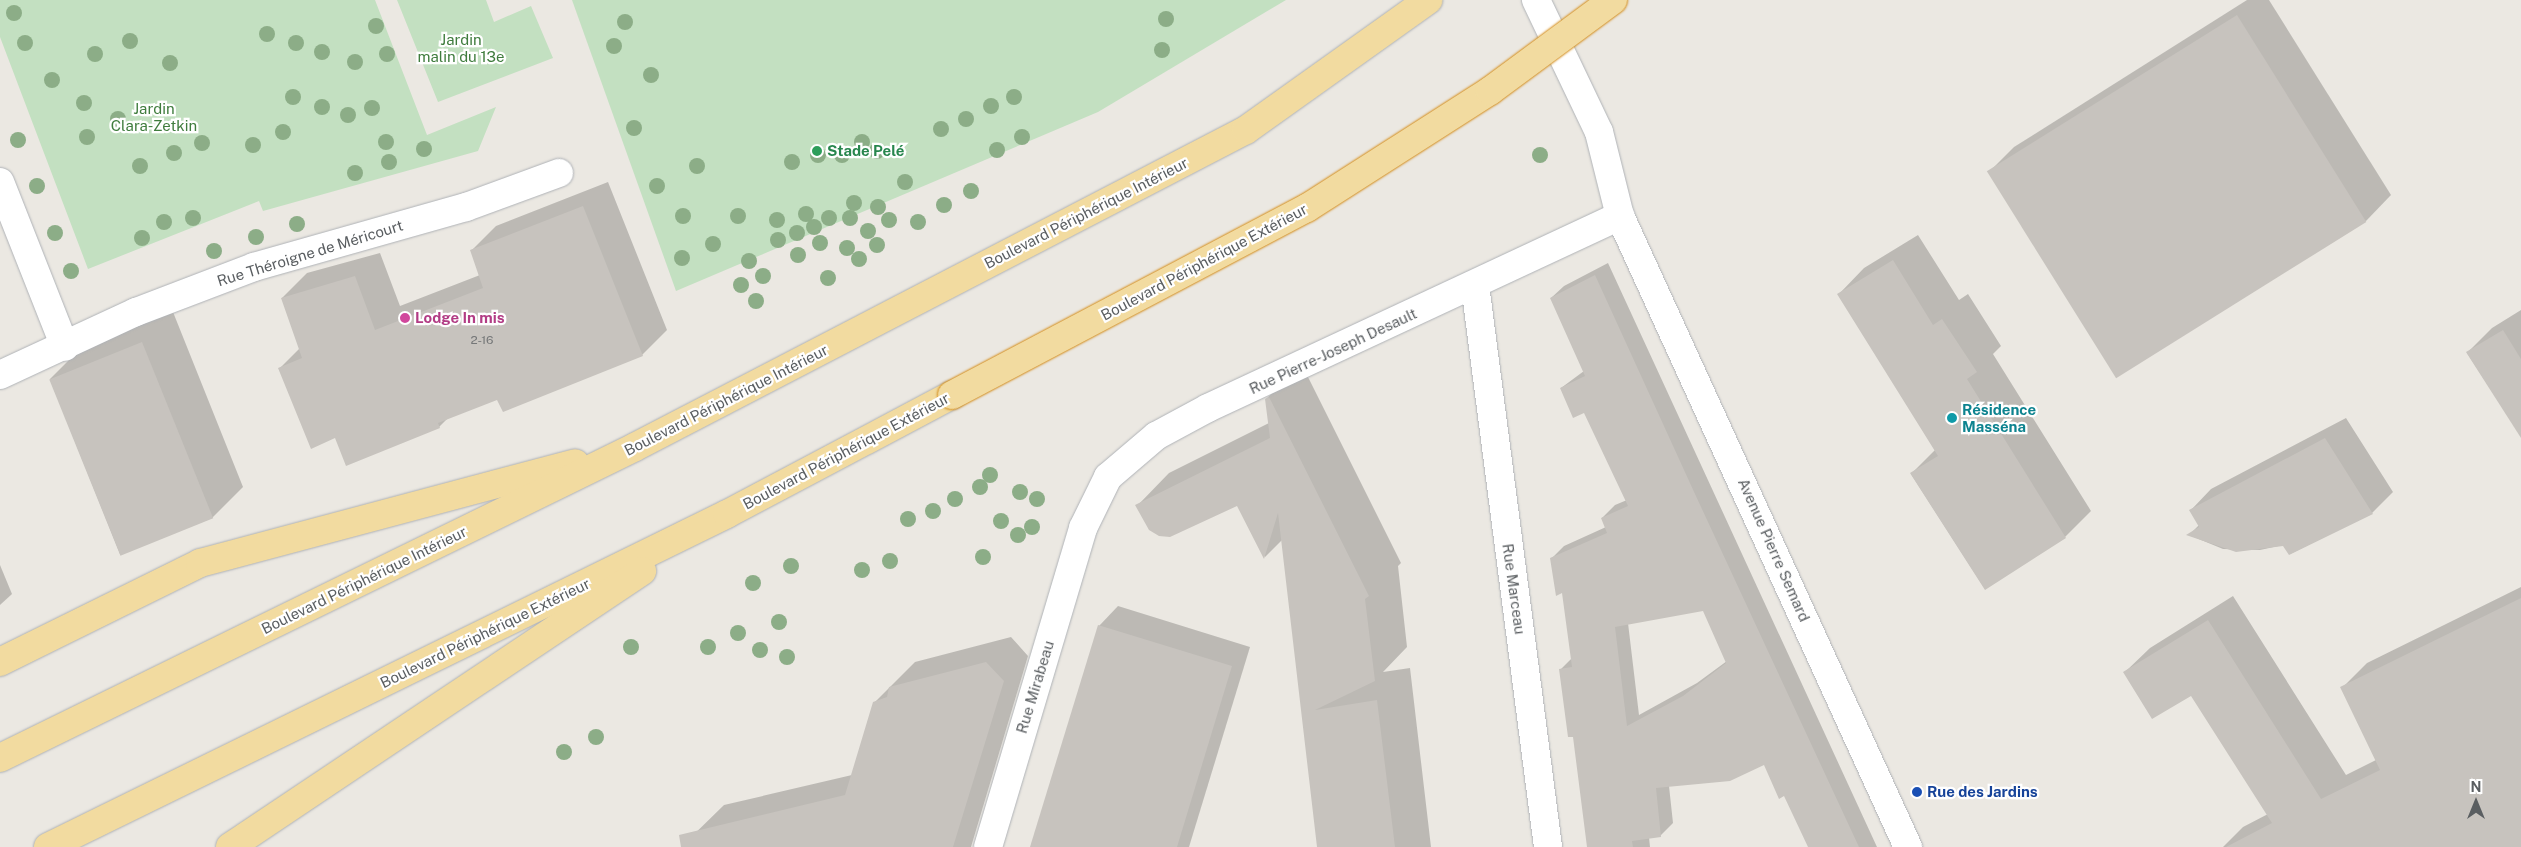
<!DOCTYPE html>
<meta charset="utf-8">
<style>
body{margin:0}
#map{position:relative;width:2521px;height:847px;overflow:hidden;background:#ebe8e2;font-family:"Public Sans",sans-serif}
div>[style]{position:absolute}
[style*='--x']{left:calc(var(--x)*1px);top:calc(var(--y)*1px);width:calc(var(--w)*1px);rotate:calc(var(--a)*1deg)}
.green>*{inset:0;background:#c3e0c1}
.shadow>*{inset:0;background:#0003}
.building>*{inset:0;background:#c7c3be;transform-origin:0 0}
.roads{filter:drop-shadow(0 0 1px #afb2b6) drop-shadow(0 0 1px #afb2b6)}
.minor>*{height:28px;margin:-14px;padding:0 14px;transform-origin:14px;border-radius:14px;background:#fff}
.tertiary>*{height:28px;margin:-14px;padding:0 14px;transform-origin:14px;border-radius:14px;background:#fff}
.trunk>*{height:28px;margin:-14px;padding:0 14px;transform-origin:14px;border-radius:14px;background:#f2dba0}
.bridges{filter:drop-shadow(0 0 1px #d38c1a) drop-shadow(0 0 1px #d38c1a)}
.trunk-bridge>*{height:28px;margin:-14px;padding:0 14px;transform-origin:14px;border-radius:14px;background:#f2dba0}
.trees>*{width:16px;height:16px;margin:-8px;border-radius:50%;background:#8cad87}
.dots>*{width:14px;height:14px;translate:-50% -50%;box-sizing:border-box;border:2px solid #fff;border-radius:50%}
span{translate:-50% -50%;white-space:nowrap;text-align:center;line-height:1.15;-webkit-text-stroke:4.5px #fff;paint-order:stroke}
.number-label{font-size:12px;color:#757778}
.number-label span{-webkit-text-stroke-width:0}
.park-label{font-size:15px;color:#3f7c3d}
.leisure-label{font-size:15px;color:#27864d;font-weight:700}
.left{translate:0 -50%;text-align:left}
.street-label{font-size:15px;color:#5a5e61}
.hotel-label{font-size:15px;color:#b23c85;font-weight:700}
.culture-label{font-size:15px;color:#0d838f;font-weight:700}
.transit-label{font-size:15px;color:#164399;font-weight:700}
.north{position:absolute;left:2451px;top:777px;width:50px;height:50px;-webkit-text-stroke:4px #fff;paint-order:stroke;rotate:0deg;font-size:14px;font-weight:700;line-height:20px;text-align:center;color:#5a5e61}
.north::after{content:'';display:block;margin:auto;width:18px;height:22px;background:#5a5e61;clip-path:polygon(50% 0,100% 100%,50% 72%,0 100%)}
</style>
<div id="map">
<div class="green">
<div style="clip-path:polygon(0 0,375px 0,427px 135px,496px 107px,478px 151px,263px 211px,259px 201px,88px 269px,0 37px)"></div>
<div style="clip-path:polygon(397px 0,486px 0,494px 22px,531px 6px,553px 58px,438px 102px)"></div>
<div style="clip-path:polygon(572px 0,1286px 0,1098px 112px,676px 291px)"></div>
</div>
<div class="shadow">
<div style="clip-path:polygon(2247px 0,2269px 0,2391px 195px,2366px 221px,1989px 172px,2014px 147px)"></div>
<div style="clip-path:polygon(608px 182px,667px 330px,642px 355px,498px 398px,448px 418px,439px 427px,280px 368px,300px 348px,282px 298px,307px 273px,380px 253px,400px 306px,480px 275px,472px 250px,496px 226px)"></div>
<div style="clip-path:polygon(1918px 235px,1959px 300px,1968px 294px,2001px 346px,1993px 354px,2091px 511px,2065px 537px,1985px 589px,1911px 474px,1935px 450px,1839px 294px,1864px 268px)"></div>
<div style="clip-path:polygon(evenodd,1608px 263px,1877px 847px,1809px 847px,1785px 794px,1764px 763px,1669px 786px,1673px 823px,1660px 836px,1649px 837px,1650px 847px,1588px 847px,1574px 735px,1561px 669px,1572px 658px,1563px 591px,1551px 559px,1564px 546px,1606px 527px,1602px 518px,1615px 505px,1627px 500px,1585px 412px,1561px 388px,1584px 371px,1551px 298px,1564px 286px,1608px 263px,1704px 609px,1727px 661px,1697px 683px,1639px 715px,1628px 623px,1704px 609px)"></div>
<div style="clip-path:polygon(2521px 310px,2521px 436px,2467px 353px,2492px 328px)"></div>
<div style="clip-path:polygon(173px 312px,243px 487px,212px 518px,120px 554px,50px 379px,81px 348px)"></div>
<div style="clip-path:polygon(1302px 365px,1401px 563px,1398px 566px,1407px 647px,1383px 672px,1410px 668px,1431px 847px,1318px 847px,1283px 539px,1265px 557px,1238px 504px,1137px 506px,1169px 473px,1269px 423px,1266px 399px)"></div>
<div style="clip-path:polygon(2346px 418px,2393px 492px,2372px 513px,2290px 554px,2283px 545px,2260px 550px,2223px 549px,2189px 535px,2199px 525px,2191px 510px,2211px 489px)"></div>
<div style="clip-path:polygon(0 565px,12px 594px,0 605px)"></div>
<div style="clip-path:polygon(2521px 587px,2521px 847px,2223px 847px,2243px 827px,2268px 814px,2191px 694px,2125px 672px,2150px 648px,2233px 596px,2346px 775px,2376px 760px,2342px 688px,2367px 663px)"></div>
<div style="clip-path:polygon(1118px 606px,1250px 647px,1189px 847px,1032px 847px,1099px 626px)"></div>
<div style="clip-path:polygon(1011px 637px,1028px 656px,971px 847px,681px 847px,724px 805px,852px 775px,874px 703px,915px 662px)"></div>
</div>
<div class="building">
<div style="left:2237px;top:15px;width:244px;height:295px;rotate:58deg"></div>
<div style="clip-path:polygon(583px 206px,643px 356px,503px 412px,497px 400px,438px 423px,440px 428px,346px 466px,335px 438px,311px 449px,278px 368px,302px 358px,281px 298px,355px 276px,375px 330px,483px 288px,470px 250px)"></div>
<div style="clip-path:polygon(1893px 260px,1933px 325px,1942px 319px,1977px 372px,1967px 379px,2066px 538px,1985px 590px,1910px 473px,1938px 456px,1837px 294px)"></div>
<div style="clip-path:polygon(evenodd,1595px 275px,1695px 494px,1859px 847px,1808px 847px,1784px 796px,1779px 799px,1764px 765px,1730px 781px,1656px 788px,1661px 837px,1632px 841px,1633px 847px,1587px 847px,1573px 737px,1568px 737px,1559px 669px,1572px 667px,1562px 593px,1556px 596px,1550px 558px,1607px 533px,1601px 518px,1628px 506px,1584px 413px,1573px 418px,1560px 388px,1585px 376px,1550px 298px,1595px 275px,1703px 611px,1726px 663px,1683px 696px,1627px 726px,1615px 627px,1703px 611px)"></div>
<div style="clip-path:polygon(2503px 330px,2521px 359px,2521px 438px,2466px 352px)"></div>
<div style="left:142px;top:342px;width:190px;height:100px;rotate:68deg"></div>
<div style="clip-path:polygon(1269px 397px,1369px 596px,1365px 599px,1375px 681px,1315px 710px,1377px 700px,1395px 847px,1317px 847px,1278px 513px,1264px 559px,1237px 506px,1170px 537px,1159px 536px,1149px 530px,1135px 505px,1270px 438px,1265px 399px)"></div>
<div style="clip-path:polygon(2325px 438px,2373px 514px,2289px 555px,2283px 546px,2236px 552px,2186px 535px,2199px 527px,2189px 510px)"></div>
<div style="clip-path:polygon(2521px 598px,2521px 847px,2226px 847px,2272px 823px,2191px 696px,2152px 719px,2123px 672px,2208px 620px,2321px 799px,2380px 770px,2340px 687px)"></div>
<div style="clip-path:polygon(1098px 625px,1232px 666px,1177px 847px,1030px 847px)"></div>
<div style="clip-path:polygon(986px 662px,1004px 681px,953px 847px,681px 847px,679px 835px,845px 795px,873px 702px,887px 697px,889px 687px)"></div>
</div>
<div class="roads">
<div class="minor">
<div style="--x:0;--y:182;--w:177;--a:68.5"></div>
<div style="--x:1475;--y:285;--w:567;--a:82.6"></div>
<div style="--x:0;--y:375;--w:150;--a:-24.9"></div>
<div style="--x:136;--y:312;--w:126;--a:-20.9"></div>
<div style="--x:254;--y:267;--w:220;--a:-15.8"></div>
<div style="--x:466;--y:207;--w:99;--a:-20.1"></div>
<div style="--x:988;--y:847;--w:333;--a:-73.4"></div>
<div style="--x:1083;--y:528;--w:57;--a:-63.9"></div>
<div style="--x:1108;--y:477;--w:63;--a:-40.5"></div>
<div style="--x:1156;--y:436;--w:59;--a:-28.3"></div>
<div style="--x:1208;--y:408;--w:455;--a:-25"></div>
</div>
<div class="tertiary">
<div style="--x:1536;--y:0;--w:146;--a:64.5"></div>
<div style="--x:1599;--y:132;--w:87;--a:76"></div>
<div style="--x:1620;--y:216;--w:694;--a:65.47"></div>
</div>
<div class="trunk">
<div style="--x:0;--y:662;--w:223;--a:-26.3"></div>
<div style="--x:200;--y:563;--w:388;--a:-14.9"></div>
<div style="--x:0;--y:758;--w:707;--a:-26.09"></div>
<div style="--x:635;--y:447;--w:688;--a:-27.42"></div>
<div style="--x:1246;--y:130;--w:224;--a:-35.5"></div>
<div style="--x:48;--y:847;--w:756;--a:-26.12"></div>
<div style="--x:727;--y:514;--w:255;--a:-27.9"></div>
<div style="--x:230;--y:847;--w:496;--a:-33.8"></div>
</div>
</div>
<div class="bridges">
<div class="trunk-bridge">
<div style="--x:952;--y:395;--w:401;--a:-27.8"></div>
<div style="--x:1307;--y:208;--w:217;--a:-32.6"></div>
<div style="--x:1490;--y:91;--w:153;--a:-36.5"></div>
</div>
</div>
<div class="trees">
<div style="left:14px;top:13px"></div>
<div style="left:1166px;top:19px"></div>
<div style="left:625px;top:22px"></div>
<div style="left:376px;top:26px"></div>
<div style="left:267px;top:34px"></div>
<div style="left:130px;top:41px"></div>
<div style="left:25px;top:43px"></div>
<div style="left:296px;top:43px"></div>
<div style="left:614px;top:46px"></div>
<div style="left:1162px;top:50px"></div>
<div style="left:322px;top:52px"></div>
<div style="left:95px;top:54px"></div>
<div style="left:387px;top:54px"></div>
<div style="left:355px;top:62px"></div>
<div style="left:170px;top:63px"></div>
<div style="left:651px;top:75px"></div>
<div style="left:52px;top:80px"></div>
<div style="left:293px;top:97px"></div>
<div style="left:1014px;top:97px"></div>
<div style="left:84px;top:103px"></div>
<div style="left:991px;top:106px"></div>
<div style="left:322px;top:107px"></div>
<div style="left:372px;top:108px"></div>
<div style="left:348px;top:115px"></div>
<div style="left:118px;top:119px"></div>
<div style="left:966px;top:119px"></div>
<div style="left:634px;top:128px"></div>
<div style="left:941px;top:129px"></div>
<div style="left:283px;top:132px"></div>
<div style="left:87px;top:137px"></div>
<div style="left:1022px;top:137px"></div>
<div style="left:18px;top:140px"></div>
<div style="left:386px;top:142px"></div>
<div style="left:862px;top:142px"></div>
<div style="left:202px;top:143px"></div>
<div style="left:253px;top:145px"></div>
<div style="left:424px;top:149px"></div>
<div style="left:997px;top:150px"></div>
<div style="left:877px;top:151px"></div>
<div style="left:174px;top:153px"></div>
<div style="left:818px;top:155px"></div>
<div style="left:842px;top:155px"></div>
<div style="left:1540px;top:155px"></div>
<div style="left:389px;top:162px"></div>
<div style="left:792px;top:162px"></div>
<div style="left:140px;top:166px"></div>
<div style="left:697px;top:166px"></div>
<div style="left:355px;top:173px"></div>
<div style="left:905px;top:182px"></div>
<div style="left:37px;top:186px"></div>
<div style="left:657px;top:186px"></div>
<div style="left:971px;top:191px"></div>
<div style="left:854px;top:203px"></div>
<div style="left:944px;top:205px"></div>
<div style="left:878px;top:207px"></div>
<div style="left:806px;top:214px"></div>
<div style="left:683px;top:216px"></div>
<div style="left:738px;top:216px"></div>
<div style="left:193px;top:218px"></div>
<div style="left:829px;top:218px"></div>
<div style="left:850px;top:218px"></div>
<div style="left:777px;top:220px"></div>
<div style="left:889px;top:220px"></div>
<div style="left:164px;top:222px"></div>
<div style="left:918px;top:222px"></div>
<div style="left:297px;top:224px"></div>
<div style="left:814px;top:227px"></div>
<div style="left:868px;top:231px"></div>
<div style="left:55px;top:233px"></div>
<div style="left:797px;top:233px"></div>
<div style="left:256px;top:237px"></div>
<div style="left:142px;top:238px"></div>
<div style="left:778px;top:240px"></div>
<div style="left:820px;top:243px"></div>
<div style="left:713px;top:244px"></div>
<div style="left:877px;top:245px"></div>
<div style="left:847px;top:248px"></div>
<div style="left:214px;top:251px"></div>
<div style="left:798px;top:255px"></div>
<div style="left:682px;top:258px"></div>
<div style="left:859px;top:259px"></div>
<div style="left:749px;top:261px"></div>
<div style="left:71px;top:271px"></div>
<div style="left:763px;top:276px"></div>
<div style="left:828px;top:278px"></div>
<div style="left:741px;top:285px"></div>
<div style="left:756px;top:301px"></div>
<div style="left:990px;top:475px"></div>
<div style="left:980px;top:487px"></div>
<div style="left:1020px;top:492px"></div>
<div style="left:955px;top:499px"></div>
<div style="left:1037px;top:499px"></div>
<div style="left:933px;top:511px"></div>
<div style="left:908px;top:519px"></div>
<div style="left:1001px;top:521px"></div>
<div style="left:1032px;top:527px"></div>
<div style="left:1018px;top:535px"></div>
<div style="left:983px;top:557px"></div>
<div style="left:890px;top:561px"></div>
<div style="left:791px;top:566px"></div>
<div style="left:862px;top:570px"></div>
<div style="left:753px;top:583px"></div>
<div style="left:779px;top:622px"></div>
<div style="left:738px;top:633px"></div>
<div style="left:631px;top:647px"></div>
<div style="left:708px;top:647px"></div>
<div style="left:760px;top:650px"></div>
<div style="left:787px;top:657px"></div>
<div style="left:596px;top:737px"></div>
<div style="left:564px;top:752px"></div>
</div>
<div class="dots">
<div style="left:817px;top:151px;background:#2e9e5b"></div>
<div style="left:405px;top:318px;background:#d1479c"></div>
<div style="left:1952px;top:418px;background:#0f9aa8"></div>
<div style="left:1917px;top:792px;background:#1a4fb4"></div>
</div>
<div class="number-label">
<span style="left:482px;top:341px">2-16</span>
</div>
<div class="park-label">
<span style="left:461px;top:48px">Jardin<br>malin du 13e</span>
<span style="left:154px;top:117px">Jardin<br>Clara-Zetkin</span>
</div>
<div class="leisure-label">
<span class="left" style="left:827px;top:151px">Stade Pelé</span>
</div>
<div class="street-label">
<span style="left:1086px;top:213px;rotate:-27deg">Boulevard Périphérique Intérieur</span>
<span style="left:310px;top:253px;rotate:-17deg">Rue Théroigne de Méricourt</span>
<span style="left:1204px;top:262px;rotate:-28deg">Boulevard Périphérique Extérieur</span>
<span style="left:1333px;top:351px;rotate:-25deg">Rue Pierre-Joseph Desault</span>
<span style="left:726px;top:400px;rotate:-27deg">Boulevard Périphérique Intérieur</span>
<span style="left:846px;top:451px;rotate:-28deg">Boulevard Périphérique Extérieur</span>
<span style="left:1774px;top:550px;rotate:66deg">Avenue Pierre Semard</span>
<span style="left:364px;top:580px;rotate:-26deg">Boulevard Périphérique Intérieur</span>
<span style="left:1514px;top:589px;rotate:82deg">Rue Marceau</span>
<span style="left:485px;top:633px;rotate:-26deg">Boulevard Périphérique Extérieur</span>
<span style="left:1035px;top:687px;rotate:-73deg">Rue Mirabeau</span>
</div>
<div class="hotel-label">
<span class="left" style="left:415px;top:318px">Lodge In mis</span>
</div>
<div class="culture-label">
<span class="left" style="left:1962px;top:418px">Résidence<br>Masséna</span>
</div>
<div class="transit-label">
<span class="left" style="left:1927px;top:792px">Rue des Jardins</span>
</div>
<div class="north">N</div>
</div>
